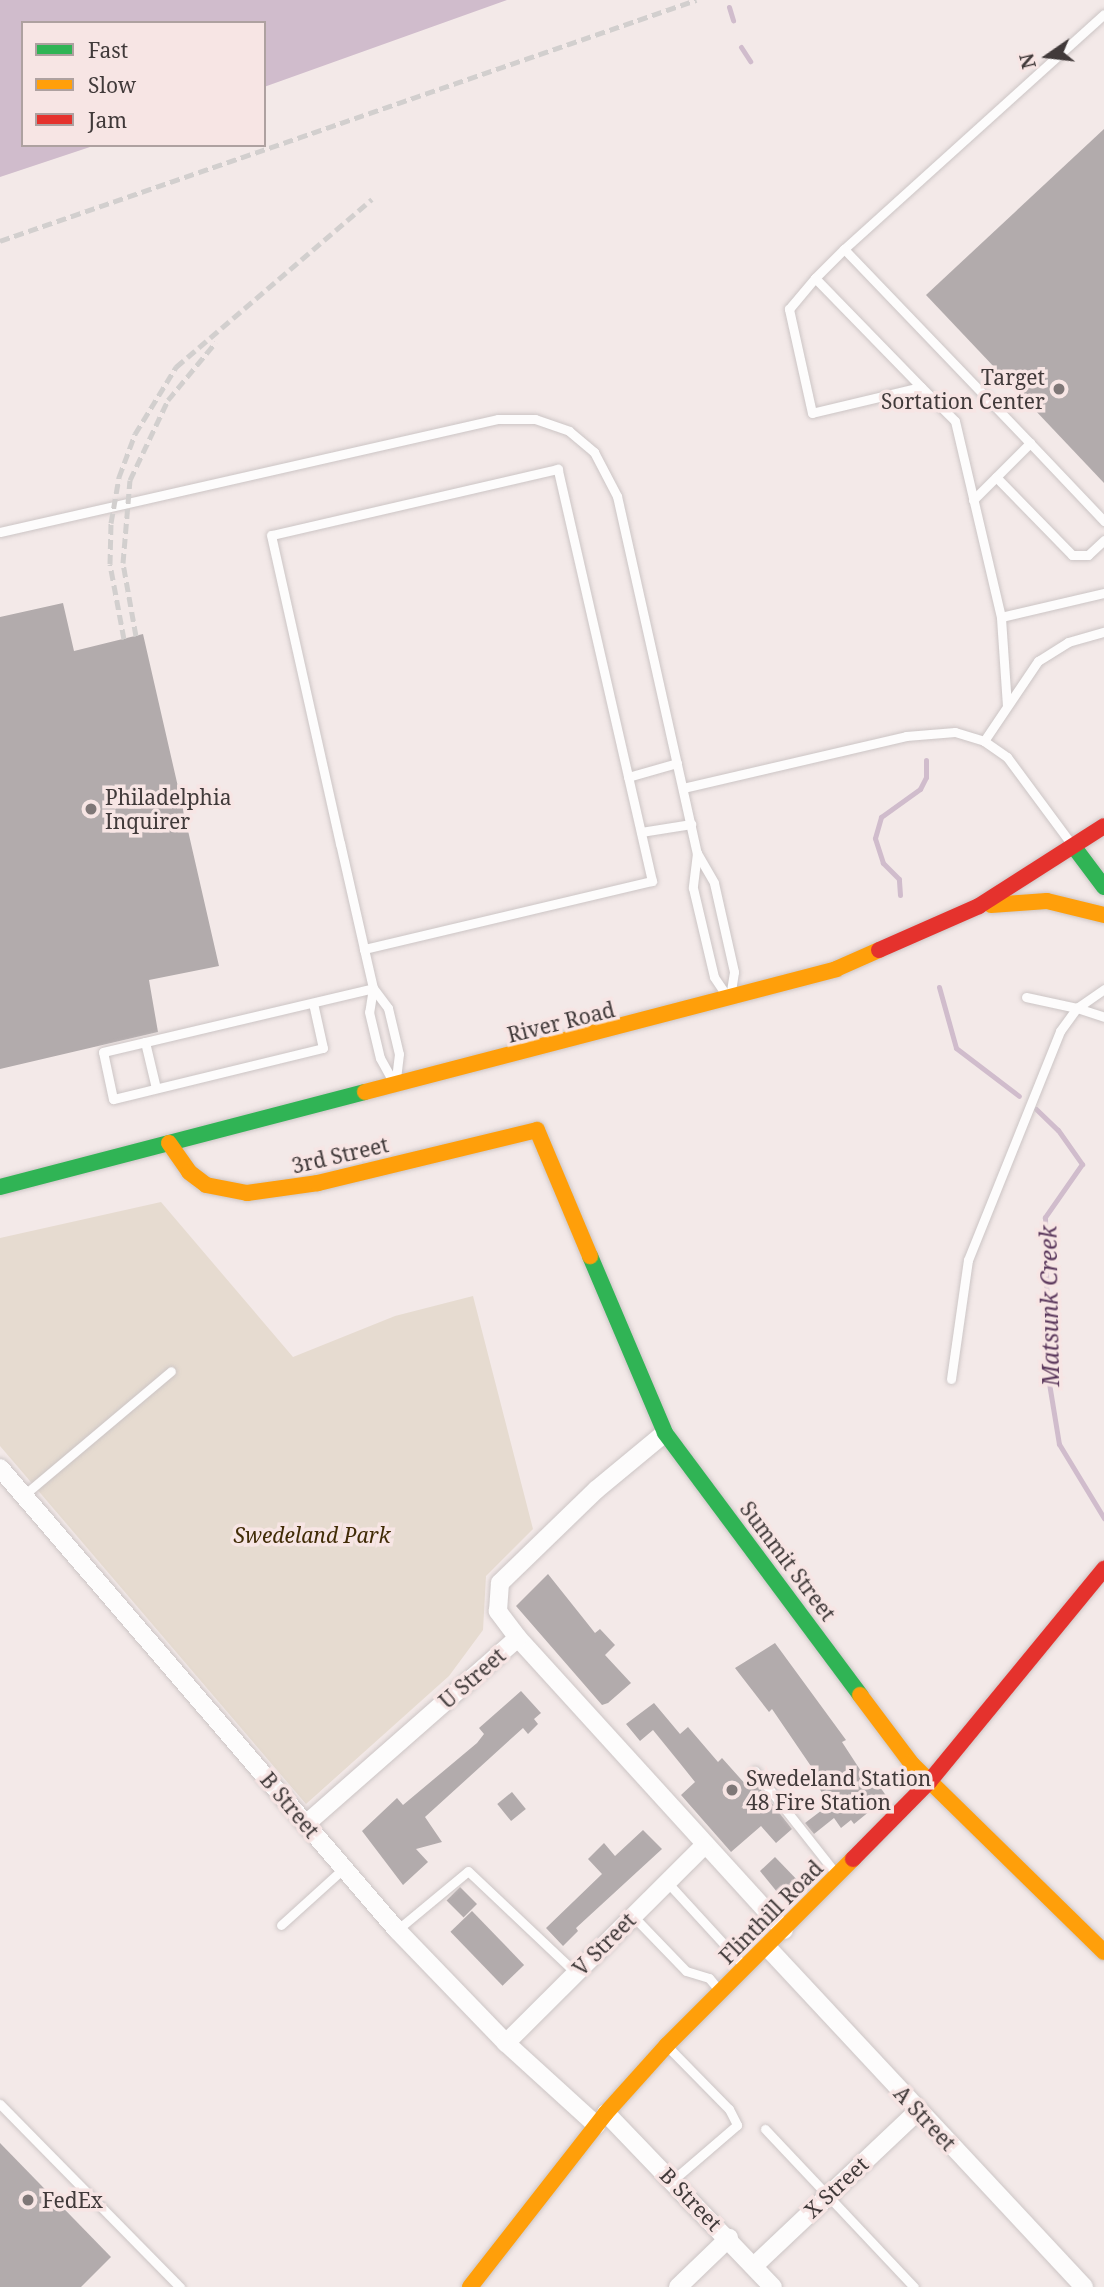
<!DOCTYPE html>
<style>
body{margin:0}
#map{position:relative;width:1104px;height:2287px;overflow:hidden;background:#f3e9e8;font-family:"Noto Serif",serif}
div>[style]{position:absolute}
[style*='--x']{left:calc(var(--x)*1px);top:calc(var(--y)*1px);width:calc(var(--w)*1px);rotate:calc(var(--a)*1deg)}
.green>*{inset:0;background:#e6dbd0}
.water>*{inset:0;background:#d0bccc}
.stream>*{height:5px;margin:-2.5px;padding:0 2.5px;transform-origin:2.5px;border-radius:2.5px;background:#d0bccc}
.building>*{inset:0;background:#b2abac;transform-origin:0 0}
.roads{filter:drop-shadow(0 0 2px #ccc5c5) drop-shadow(0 0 2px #ccc5c5)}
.lane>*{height:9px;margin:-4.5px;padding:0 4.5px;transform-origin:4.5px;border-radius:4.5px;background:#fdfcfc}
.street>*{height:18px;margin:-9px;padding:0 9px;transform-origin:9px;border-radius:9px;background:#fdfcfc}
.fast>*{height:16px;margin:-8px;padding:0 8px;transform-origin:8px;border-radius:8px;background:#30b455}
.slow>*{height:16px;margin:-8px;padding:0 8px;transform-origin:8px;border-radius:8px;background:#ff9f0a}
.jam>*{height:16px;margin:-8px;padding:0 8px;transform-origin:8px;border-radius:8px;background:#e5322d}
.rail>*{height:5px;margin-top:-2.5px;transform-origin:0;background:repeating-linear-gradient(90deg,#d2cfce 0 10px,transparent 0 15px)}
.dots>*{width:19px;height:19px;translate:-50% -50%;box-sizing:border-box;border:4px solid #f7e5e4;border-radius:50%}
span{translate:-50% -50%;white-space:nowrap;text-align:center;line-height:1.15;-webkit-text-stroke:7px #f7e5e4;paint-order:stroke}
.poi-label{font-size:21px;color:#413a3a}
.right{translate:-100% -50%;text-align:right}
.left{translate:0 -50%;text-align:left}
.street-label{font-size:21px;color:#413a3a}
.park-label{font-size:21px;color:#412c06;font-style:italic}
.water-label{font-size:23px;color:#5a375b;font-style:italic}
.legend{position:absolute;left:21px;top:21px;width:245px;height:126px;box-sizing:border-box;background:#f7e5e4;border:2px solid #aea1a0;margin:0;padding:9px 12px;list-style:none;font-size:21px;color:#413a3a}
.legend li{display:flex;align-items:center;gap:14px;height:35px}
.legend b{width:35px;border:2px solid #aea1a0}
.north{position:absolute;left:1013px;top:21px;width:70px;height:70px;-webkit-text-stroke:5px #f7e5e4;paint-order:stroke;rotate:256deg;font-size:19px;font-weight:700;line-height:28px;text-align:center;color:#413a3a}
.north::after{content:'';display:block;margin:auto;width:24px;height:32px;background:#413a3a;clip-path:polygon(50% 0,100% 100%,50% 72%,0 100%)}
</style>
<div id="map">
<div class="green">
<div style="clip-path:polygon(161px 1202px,293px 1357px,395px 1316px,473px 1296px,533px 1529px,486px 1576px,483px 1630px,449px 1676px,306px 1804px,0 1446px,0 1238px)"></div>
</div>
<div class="water">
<div style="clip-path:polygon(0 0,507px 0,264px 87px,264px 23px,23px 23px,23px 145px,96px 145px,0 177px)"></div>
</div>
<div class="stream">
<div style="--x:729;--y:7;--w:14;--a:73"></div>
<div style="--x:741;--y:47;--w:17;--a:57"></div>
<div style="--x:900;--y:895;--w:16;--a:-94"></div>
<div style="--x:899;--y:879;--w:23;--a:-135"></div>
<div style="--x:883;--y:863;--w:26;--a:-108"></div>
<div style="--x:875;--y:838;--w:22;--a:-74"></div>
<div style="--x:881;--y:817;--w:48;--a:-35.7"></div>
<div style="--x:920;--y:789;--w:13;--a:-63"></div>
<div style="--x:926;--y:777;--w:17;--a:-90"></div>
<div style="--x:939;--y:987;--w:63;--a:74.4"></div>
<div style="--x:956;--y:1048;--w:79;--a:37.3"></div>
<div style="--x:1036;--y:1109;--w:30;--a:44"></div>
<div style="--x:1058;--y:1130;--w:42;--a:54.8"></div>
<div style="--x:1082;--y:1164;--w:65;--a:124.9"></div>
<div style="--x:1045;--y:1217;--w:160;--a:88.9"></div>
<div style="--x:1048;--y:1377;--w:68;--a:80.7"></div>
<div style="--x:1059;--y:1444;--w:87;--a:58.7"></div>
</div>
<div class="building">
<div style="clip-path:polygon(1104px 129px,1104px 483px,926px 295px)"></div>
<div style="clip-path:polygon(63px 603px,74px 651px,143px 634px,219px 966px,149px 980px,158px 1032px,0 1069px,0 617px)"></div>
<div style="clip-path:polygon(548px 1574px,595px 1633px,600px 1629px,615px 1645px,605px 1655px,631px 1683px,608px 1703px,602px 1705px,516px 1606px)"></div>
<div style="clip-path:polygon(775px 1643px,846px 1740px,842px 1742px,870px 1785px,878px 1784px,887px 1797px,854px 1824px,851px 1820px,841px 1828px,834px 1818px,814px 1834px,805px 1823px,830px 1804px,814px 1781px,819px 1778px,772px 1709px,769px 1712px,735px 1668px)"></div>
<div style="clip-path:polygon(521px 1691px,541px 1713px,534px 1719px,538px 1724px,528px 1734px,523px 1728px,425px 1817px,442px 1842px,416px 1849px,428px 1862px,403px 1885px,362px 1831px,397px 1798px,403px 1805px,477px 1743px,484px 1734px,479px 1728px)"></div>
<div style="clip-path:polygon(654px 1703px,680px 1734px,688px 1727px,718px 1762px,722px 1758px,747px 1786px,754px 1781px,792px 1829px,776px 1843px,761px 1826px,731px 1852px,681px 1795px,695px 1782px,679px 1762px,653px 1730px,640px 1741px,626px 1724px)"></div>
<div style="left:512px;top:1792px;width:22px;height:19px;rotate:51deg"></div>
<div style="clip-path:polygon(643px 1830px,662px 1849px,576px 1928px,578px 1931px,563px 1946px,546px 1928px,602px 1874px,588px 1859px,604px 1843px,615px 1856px)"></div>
<div style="clip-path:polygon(775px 1857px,803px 1886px,786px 1903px,760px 1871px)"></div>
<div style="left:460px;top:1887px;width:24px;height:19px;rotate:45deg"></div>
<div style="left:472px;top:1911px;width:75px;height:30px;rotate:46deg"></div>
<div style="clip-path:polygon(0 2143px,111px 2257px,81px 2287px,0 2287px)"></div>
</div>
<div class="roads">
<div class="lane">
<div style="--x:844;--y:249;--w:350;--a:-42.1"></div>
<div style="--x:815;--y:278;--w:41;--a:-45"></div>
<div style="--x:844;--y:249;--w:269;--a:46.2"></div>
<div style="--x:921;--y:387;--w:112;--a:166.6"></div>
<div style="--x:812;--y:413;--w:107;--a:-102.5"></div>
<div style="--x:789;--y:309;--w:40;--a:-50"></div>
<div style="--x:815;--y:278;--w:152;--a:45.8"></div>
<div style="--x:921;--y:387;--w:48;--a:45"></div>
<div style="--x:955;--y:421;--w:201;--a:76.8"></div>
<div style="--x:996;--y:477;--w:109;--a:45.7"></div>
<div style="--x:1072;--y:555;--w:16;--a:0"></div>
<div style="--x:1088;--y:555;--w:22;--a:-43"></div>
<div style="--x:973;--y:500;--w:81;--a:-45"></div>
<div style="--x:1030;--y:443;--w:108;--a:46.5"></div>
<div style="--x:0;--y:532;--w:511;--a:-12.78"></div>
<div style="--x:498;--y:419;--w:37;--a:0"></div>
<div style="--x:535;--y:419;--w:36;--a:19"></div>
<div style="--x:569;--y:431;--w:33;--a:40"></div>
<div style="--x:594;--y:452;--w:50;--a:62.4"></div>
<div style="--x:617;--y:496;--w:366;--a:77.4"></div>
<div style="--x:697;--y:853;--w:34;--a:60"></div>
<div style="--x:714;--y:883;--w:91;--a:77.3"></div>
<div style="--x:734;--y:972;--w:19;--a:99"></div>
<div style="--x:1007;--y:706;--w:89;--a:-93.9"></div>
<div style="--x:1001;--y:617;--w:106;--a:-13.1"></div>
<div style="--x:984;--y:741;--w:97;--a:-56"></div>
<div style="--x:1038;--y:661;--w:36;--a:-32"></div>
<div style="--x:1068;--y:642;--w:37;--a:-16"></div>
<div style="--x:628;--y:777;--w:51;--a:-15.9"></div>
<div style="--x:683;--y:788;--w:229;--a:-13.1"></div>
<div style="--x:906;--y:736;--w:49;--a:-4.7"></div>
<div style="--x:955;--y:732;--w:30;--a:17"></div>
<div style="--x:984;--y:741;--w:28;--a:35"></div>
<div style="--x:1007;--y:757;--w:109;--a:53.5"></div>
<div style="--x:641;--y:832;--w:51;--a:-9.1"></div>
<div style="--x:697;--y:853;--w:35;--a:97"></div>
<div style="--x:693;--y:888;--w:91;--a:76.7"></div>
<div style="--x:714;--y:977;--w:23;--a:56"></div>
<div style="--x:364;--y:949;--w:296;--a:-13.3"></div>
<div style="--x:652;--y:881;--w:423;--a:-102.9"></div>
<div style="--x:558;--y:469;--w:294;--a:167"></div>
<div style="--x:271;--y:535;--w:316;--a:77.4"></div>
<div style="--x:340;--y:843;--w:109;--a:77.2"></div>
<div style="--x:364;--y:949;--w:40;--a:77"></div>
<div style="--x:373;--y:988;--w:24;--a:99"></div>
<div style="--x:369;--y:1012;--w:47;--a:76.6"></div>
<div style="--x:380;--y:1058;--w:26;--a:61"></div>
<div style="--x:373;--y:988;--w:25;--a:53"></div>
<div style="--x:388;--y:1008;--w:47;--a:76.6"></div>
<div style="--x:399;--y:1054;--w:26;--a:97"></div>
<div style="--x:1026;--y:997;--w:52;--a:12.2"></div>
<div style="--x:1077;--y:1008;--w:33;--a:-35"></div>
<div style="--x:313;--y:1003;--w:46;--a:77.5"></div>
<div style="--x:323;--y:1048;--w:216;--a:166.3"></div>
<div style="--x:113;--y:1099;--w:48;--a:-102"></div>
<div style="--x:103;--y:1052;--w:277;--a:-13.3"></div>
<div style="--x:145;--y:1042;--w:47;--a:76.6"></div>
<div style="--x:951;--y:1379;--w:120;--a:-81.9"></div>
<div style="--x:968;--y:1260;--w:247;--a:-68.1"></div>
<div style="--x:1060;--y:1031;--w:29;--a:-54"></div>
<div style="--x:1077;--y:1008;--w:28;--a:18"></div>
<div style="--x:24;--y:1495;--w:192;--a:-40.1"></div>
<div style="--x:755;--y:1771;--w:127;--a:51.7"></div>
<div style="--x:667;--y:1882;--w:114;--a:47.5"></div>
<div style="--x:632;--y:1915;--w:78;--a:46"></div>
<div style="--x:686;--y:1971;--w:24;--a:17"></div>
<div style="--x:709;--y:1978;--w:17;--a:50"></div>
<div style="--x:281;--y:1925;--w:84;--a:-42.1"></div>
<div style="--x:397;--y:1930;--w:92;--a:-39.7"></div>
<div style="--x:468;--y:1871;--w:149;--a:43.4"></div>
<div style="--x:668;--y:2047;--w:87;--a:45.5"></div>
<div style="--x:729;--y:2109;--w:18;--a:63"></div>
<div style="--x:737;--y:2125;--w:84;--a:139.3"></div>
<div style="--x:0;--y:2104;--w:257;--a:45.5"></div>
<div style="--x:765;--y:2129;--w:217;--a:46.7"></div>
</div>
<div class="street">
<div style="--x:0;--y:1468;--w:609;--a:49.33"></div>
<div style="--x:397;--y:1930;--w:157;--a:46"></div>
<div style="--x:506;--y:2043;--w:122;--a:42.3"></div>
<div style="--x:518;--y:1638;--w:395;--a:47.7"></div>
<div style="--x:306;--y:1824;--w:282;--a:-41.3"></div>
<div style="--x:518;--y:1638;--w:34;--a:-127"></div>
<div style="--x:498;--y:1611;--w:28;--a:-86"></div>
<div style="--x:500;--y:1583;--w:134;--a:-44.1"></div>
<div style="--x:596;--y:1490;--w:89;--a:-39.6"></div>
<div style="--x:767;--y:1947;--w:465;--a:47"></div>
<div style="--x:506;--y:2043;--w:279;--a:-44.9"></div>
<div style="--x:606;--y:2113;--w:241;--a:46.2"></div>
<div style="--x:755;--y:2265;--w:224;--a:-43.4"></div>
<div style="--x:678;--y:2287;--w:71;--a:-43.9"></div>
</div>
<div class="fast">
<div style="--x:1074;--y:847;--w:50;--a:53.1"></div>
<div style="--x:0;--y:1187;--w:377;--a:-14.6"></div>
<div style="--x:590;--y:1256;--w:192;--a:67"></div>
<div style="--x:665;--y:1433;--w:327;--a:53.3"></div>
</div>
<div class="slow">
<div style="--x:991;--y:905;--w:56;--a:-4.1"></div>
<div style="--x:1047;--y:901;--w:59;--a:13.8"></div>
<div style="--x:365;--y:1092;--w:487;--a:-14.6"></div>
<div style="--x:836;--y:969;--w:47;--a:-23.8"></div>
<div style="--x:169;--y:1143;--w:35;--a:55"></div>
<div style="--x:189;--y:1172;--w:21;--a:37"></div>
<div style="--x:206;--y:1185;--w:42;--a:11"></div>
<div style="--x:247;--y:1193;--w:72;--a:-8"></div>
<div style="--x:318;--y:1183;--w:225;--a:-13.6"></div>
<div style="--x:537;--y:1130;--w:137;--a:67.2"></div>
<div style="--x:860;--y:1695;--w:85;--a:53.1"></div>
<div style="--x:911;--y:1763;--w:270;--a:44.4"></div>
<div style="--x:470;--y:2287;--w:221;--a:-52"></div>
<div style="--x:606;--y:2113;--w:91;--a:-48.1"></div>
<div style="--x:667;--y:2045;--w:263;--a:-45"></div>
</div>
<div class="jam">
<div style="--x:879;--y:950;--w:109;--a:-23.7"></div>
<div style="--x:979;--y:906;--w:148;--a:-32.6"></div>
<div style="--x:853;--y:1859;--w:108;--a:-45.4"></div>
<div style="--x:929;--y:1782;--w:276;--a:-50.6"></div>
</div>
</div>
<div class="rail">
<div style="--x:0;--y:241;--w:737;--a:-19.1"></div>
<div style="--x:136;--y:636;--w:74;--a:-100.1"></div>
<div style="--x:123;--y:563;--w:83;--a:-85.2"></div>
<div style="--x:130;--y:480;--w:89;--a:-64.6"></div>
<div style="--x:168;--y:400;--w:75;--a:-50.4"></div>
<div style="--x:124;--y:639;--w:76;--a:-100.6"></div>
<div style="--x:110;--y:564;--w:41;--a:-88.6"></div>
<div style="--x:111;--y:523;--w:47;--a:-80.1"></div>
<div style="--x:119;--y:477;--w:46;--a:-69.6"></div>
<div style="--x:135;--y:434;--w:79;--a:-58.5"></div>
<div style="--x:176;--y:367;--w:258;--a:-40.6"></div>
</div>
<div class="dots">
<div style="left:1059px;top:389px;background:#7f7777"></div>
<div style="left:91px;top:809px;background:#7f7777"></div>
<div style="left:732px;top:1790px;background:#7f7777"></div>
<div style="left:28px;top:2200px;background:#7f7777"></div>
</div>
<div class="poi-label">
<span class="right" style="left:1045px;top:389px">Target<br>Sortation Center</span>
<span class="left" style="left:105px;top:809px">Philadelphia<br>Inquirer</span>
<span class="left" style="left:746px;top:1790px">Swedeland Station<br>48 Fire Station</span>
<span class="left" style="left:42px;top:2200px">FedEx</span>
</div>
<div class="street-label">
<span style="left:561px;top:1022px;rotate:-14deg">River Road</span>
<span style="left:340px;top:1155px;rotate:-13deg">3rd Street</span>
<span style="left:788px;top:1561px;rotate:53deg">Summit Street</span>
<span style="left:472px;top:1678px;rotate:-41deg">U Street</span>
<span style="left:290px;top:1805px;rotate:50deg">B Street</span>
<span style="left:771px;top:1912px;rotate:-45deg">Flinthill Road</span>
<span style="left:604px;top:1944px;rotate:-45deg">V Street</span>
<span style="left:925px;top:2118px;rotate:47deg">A Street</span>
<span style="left:836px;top:2187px;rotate:-43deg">X Street</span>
<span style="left:691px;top:2199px;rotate:46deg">B Street</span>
</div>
<div class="park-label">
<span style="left:312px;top:1535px">Swedeland Park</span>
</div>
<div class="water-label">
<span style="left:1049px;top:1306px;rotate:-91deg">Matsunk Creek</span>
</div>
<ul class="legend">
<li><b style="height:9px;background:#30b455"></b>Fast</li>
<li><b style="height:9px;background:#ff9f0a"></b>Slow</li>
<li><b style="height:9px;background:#e5322d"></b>Jam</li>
</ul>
<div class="north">N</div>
</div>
